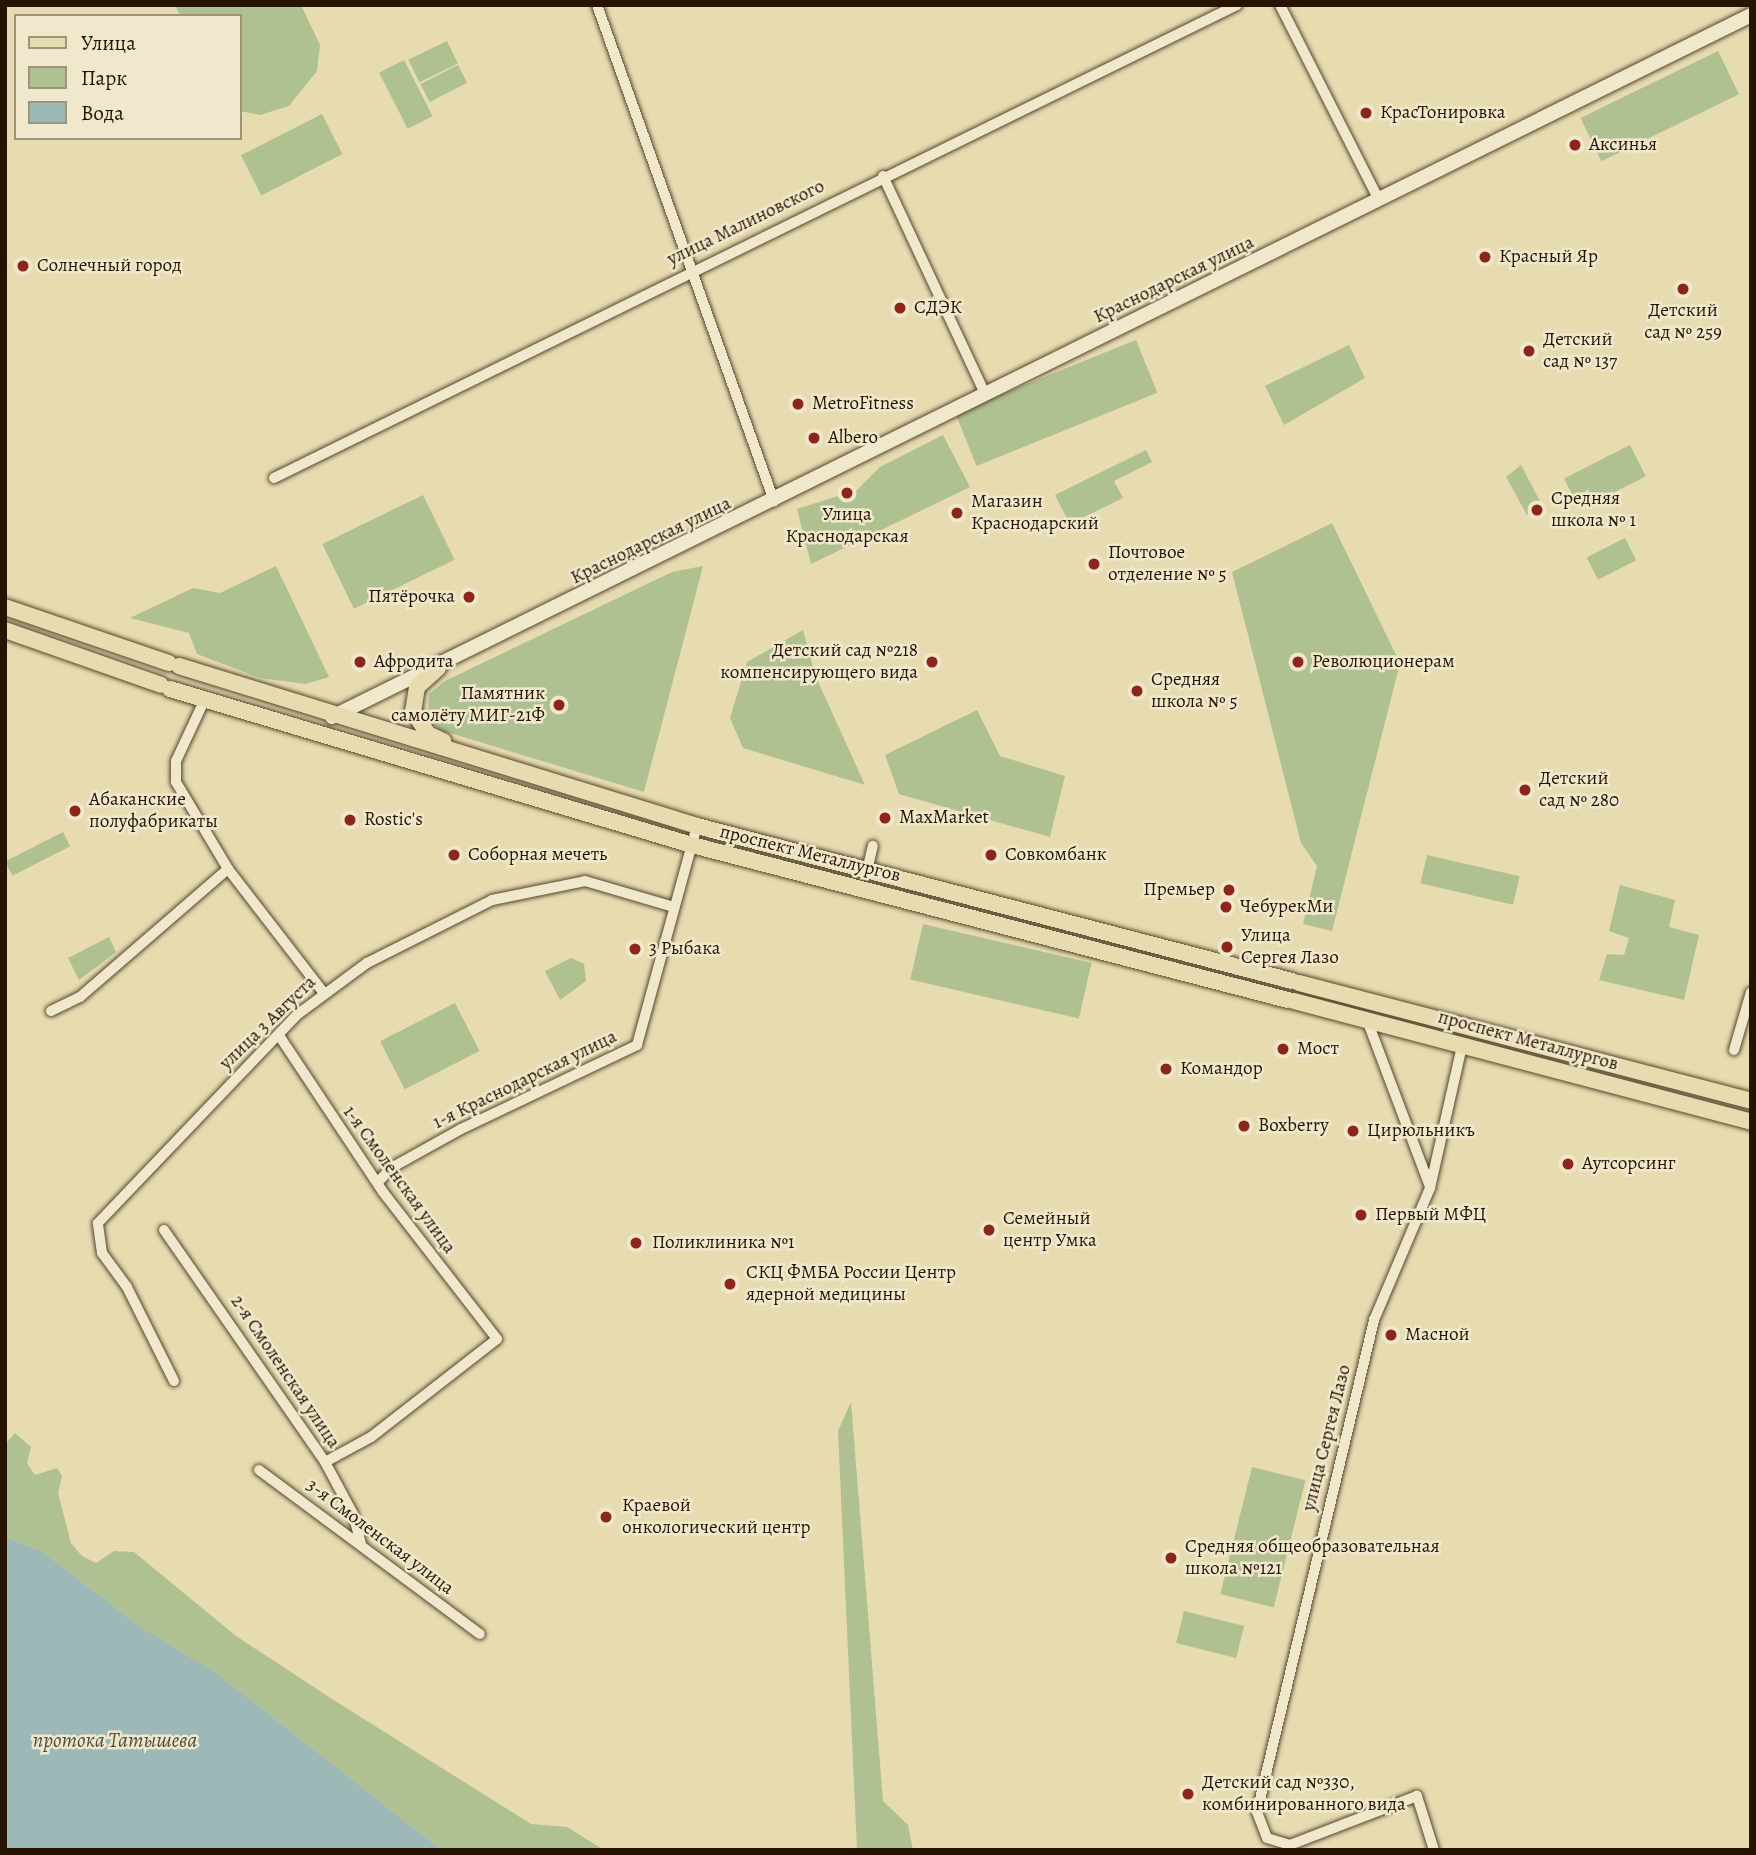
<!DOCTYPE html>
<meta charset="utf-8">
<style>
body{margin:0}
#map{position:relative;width:1756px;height:1855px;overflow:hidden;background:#e7dbb0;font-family:Alegreya,serif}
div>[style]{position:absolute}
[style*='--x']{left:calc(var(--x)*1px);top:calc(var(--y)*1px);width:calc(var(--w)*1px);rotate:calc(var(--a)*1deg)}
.green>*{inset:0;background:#afc190;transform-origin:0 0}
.water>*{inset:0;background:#9cb8b7}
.roads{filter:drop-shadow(0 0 2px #56462c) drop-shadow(0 0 2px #56462c)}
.street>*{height:10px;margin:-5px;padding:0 5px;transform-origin:5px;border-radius:5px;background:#efe8cc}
.secondary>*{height:14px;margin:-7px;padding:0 7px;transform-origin:7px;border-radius:7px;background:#efe8cc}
.primary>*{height:16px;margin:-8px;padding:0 8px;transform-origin:8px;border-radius:8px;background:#e7dbb0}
.dots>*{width:19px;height:19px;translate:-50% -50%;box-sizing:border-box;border:4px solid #efe8cc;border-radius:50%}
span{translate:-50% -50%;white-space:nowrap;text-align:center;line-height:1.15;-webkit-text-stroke:5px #efe8cc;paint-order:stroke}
.poi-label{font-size:19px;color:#261400}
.left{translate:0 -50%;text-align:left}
.right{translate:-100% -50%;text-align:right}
.street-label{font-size:19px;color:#261400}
.water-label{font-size:21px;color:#4f4d40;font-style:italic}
.frame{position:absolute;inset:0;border:7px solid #261400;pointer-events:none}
.legend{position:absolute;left:14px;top:14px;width:228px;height:126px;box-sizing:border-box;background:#efe8cc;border:2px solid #9f937a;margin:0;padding:9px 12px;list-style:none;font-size:21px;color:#261400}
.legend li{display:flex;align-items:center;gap:14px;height:35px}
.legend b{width:35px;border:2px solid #9f937a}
</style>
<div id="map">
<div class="green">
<div style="clip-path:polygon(175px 5px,301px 5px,320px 45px,317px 71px,289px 106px,260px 115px,240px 111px,240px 16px,180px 16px)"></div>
<div style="left:447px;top:41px;width:25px;height:43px;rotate:64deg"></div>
<div style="left:1718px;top:51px;width:48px;height:153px;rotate:64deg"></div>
<div style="left:404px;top:60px;width:63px;height:28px;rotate:63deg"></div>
<div style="left:458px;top:65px;width:20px;height:42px;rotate:63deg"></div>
<div style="left:322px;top:114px;width:45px;height:91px;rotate:63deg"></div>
<div style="left:1136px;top:340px;width:57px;height:195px;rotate:68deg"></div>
<div style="clip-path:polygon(1349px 345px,1365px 378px,1284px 425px,1265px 386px)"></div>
<div style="clip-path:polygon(943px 435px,970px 487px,811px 564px,797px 509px,857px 490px,880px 467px)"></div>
<div style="left:1630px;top:445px;width:35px;height:74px;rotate:63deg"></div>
<div style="clip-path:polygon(1146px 450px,1152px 462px,1114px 481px,1123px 498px,1070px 524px,1055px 495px)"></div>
<div style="clip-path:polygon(1521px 465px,1542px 505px,1527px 515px,1506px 477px)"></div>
<div style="left:423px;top:495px;width:72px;height:112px;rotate:64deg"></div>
<div style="clip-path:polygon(1332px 523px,1400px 663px,1332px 931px,1303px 924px,1317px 866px,1301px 843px,1232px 572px)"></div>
<div style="left:1625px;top:538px;width:25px;height:43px;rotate:63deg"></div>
<div style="clip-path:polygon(276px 566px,329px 677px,306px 684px,260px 678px,197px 654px,189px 633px,130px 618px,193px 588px,220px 593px)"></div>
<div style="clip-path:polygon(703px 566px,644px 792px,440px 730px,428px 718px,429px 694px,445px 681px,672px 572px)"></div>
<div style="clip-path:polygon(803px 630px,815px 675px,865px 785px,743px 748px,730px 718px,747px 662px)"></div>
<div style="clip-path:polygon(977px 710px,1000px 756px,1065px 776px,1050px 837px,899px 794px,885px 755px)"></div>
<div style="left:63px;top:832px;width:16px;height:65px;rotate:63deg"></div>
<div style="left:1427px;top:855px;width:95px;height:29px;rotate:13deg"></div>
<div style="clip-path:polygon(1620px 885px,1675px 900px,1669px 927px,1699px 935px,1684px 1000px,1599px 980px,1607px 954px,1624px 955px,1629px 938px,1609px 931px)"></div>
<div style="left:923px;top:924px;width:173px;height:57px;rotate:13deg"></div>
<div style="clip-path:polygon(109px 937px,116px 952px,79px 980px,68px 958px)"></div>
<div style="clip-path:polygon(571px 958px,584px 964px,586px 981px,560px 1000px,545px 971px)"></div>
<div style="left:455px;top:1003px;width:54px;height:84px;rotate:63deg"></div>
<div style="clip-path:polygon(851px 1402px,883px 1801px,908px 1825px,913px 1850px,857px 1850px,838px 1431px)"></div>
<div style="clip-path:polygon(15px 1433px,31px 1447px,27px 1463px,35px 1475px,57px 1468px,62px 1476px,58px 1493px,71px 1543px,82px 1556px,96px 1563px,114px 1551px,134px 1552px,236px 1636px,332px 1699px,531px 1824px,567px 1827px,604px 1850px,442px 1850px,215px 1672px,138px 1625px,43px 1552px,5px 1537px,5px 1444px)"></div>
<div style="left:1252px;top:1467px;width:55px;height:131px;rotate:14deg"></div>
<div style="left:1184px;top:1611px;width:62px;height:33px;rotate:14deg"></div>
</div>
<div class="water">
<div style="clip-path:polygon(5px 1537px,43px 1552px,138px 1625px,215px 1672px,442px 1850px,5px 1850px)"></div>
</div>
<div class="roads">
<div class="street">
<div style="--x:597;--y:5;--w:527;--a:70.36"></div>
<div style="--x:1280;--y:5;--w:219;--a:63.1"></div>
<div style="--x:883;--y:176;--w:241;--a:64.9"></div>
<div style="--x:274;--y:478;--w:1073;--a:-26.16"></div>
<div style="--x:204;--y:701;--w:66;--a:115"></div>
<div style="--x:176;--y:761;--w:21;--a:90"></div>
<div style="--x:176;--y:782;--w:101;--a:59.1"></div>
<div style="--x:228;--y:869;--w:155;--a:52.3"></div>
<div style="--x:867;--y:871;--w:26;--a:-77"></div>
<div style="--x:51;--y:1011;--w:32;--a:-26"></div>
<div style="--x:80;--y:997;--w:196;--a:-40.9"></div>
<div style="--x:1367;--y:1020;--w:178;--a:69.3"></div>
<div style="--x:280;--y:1037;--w:186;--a:56.4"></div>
<div style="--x:383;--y:1192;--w:186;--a:52.2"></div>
<div style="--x:497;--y:1339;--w:160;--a:142.1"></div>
<div style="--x:371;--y:1437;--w:52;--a:151.5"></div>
<div style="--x:1734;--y:1050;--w:60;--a:-73.7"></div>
<div style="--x:379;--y:1181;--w:18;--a:-47"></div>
<div style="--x:391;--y:1168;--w:80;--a:-29.1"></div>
<div style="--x:461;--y:1129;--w:195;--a:-25.5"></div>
<div style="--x:637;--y:1045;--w:227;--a:-74.7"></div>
<div style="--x:164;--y:1230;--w:282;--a:55.2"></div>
<div style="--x:325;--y:1462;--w:59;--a:61.7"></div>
<div style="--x:353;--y:1514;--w:30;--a:75"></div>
<div style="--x:174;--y:1381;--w:105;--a:-116.6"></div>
<div style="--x:127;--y:1287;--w:42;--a:-126.3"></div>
<div style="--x:102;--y:1253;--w:30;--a:-98"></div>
<div style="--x:98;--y:1223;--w:289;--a:-46.3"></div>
<div style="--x:298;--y:1014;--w:86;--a:-36.5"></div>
<div style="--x:367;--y:963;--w:140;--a:-26.7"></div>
<div style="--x:492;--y:900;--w:95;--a:-11.5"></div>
<div style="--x:585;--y:881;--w:93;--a:16.3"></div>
<div style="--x:259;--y:1470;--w:275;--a:36.6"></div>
<div style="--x:1434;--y:1850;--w:57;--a:-107.5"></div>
<div style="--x:1417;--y:1796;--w:136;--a:158.9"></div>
<div style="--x:1290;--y:1845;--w:24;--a:-163"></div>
<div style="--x:1267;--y:1838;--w:28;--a:-111"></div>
<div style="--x:1257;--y:1812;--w:506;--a:-76.62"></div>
<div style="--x:1374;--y:1320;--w:143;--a:-67"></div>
<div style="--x:1430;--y:1188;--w:146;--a:-77.3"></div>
</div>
<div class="secondary">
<div style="--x:332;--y:717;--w:1583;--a:-26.32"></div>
</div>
<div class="primary">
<div style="--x:5;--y:607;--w:173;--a:18.9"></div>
<div style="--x:5;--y:630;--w:165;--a:19.4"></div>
<div style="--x:179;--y:666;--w:542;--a:17.16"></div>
<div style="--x:697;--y:826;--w:615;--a:14.6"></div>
<div style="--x:438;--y:668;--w:28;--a:138"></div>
<div style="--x:417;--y:687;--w:24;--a:99"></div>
<div style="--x:413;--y:711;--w:27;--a:57"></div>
<div style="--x:428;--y:734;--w:17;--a:25"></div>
<div style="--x:170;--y:689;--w:545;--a:16.64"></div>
<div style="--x:692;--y:845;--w:616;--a:14.58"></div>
<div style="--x:1299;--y:983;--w:467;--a:14.6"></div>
<div style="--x:1294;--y:1001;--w:473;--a:14.8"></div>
</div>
</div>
<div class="dots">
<div style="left:1366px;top:113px;background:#8f2418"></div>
<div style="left:1575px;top:145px;background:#8f2418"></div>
<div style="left:1485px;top:257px;background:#8f2418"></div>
<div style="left:23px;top:266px;background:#8f2418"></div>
<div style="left:1683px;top:289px;background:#8f2418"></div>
<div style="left:900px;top:308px;background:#8f2418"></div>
<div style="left:1529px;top:351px;background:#8f2418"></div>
<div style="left:798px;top:404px;background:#8f2418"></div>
<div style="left:814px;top:438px;background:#8f2418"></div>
<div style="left:847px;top:493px;background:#8f2418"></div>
<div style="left:1537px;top:510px;background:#8f2418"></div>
<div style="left:957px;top:513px;background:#8f2418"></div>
<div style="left:1094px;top:564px;background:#8f2418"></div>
<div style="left:469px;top:597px;background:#8f2418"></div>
<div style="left:360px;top:662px;background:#8f2418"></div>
<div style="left:932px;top:662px;background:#8f2418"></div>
<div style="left:1298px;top:662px;background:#8f2418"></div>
<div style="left:1137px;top:691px;background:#8f2418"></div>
<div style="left:559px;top:705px;background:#8f2418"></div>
<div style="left:1525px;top:790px;background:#8f2418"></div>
<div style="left:75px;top:811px;background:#8f2418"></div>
<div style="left:885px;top:818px;background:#8f2418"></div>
<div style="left:350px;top:820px;background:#8f2418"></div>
<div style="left:454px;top:855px;background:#8f2418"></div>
<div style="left:991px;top:855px;background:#8f2418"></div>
<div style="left:1229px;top:890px;background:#8f2418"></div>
<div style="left:1226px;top:907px;background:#8f2418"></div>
<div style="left:1227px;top:947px;background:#8f2418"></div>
<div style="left:635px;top:949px;background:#8f2418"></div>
<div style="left:1283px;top:1049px;background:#8f2418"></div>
<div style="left:1166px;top:1069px;background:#8f2418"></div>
<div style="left:1244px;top:1126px;background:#8f2418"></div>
<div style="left:1353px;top:1131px;background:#8f2418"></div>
<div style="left:1568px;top:1164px;background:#8f2418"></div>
<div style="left:1361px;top:1215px;background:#8f2418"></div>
<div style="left:989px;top:1230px;background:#8f2418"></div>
<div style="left:636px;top:1243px;background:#8f2418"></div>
<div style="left:730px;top:1284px;background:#8f2418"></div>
<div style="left:1391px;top:1335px;background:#8f2418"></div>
<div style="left:606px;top:1517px;background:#8f2418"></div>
<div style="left:1171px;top:1558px;background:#8f2418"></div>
<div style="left:1188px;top:1794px;background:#8f2418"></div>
</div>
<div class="poi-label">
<span class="left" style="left:1380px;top:113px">КрасТонировка</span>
<span class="left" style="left:1589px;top:145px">Аксинья</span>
<span class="left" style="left:1499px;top:257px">Красный Яр</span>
<span class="left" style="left:37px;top:266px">Солнечный город</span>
<span class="left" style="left:914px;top:308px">СДЭК</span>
<span style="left:1683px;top:322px">Детский<br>сад № 259</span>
<span class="left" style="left:1543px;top:351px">Детский<br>сад № 137</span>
<span class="left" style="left:812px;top:404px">MetroFitness</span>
<span class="left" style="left:828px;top:438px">Albero</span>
<span class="left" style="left:1551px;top:510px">Средняя<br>школа № 1</span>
<span class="left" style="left:971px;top:513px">Магазин<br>Краснодарский</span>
<span style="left:847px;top:526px">Улица<br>Краснодарская</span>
<span class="left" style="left:1108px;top:564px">Почтовое<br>отделение № 5</span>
<span class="right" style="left:455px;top:597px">Пятёрочка</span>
<span class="right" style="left:918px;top:662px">Детский сад №218<br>компенсирующего вида</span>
<span class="left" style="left:374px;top:662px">Афродита</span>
<span class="left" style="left:1312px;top:662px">Революционерам</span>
<span class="left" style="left:1151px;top:691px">Средняя<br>школа № 5</span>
<span class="right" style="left:545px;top:705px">Памятник<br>самолёту МИГ-21Ф</span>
<span class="left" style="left:1539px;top:790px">Детский<br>сад № 280</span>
<span class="left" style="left:89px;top:811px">Абаканские<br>полуфабрикаты</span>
<span class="left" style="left:899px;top:818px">MaxMarket</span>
<span class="left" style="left:364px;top:820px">Rostic's</span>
<span class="left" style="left:468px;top:855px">Соборная мечеть</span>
<span class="left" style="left:1005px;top:855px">Совкомбанк</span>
<span class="right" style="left:1215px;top:890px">Премьер</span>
<span class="left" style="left:1240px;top:907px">ЧебурекМи</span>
<span class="left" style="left:1241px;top:947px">Улица<br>Сергея Лазо</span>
<span class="left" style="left:649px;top:949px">3 Рыбака</span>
<span class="left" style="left:1297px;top:1049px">Мост</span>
<span class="left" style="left:1180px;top:1069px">Командор</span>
<span class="left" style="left:1258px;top:1126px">Boxberry</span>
<span class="left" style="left:1367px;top:1131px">Цирюльникъ</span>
<span class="left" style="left:1582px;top:1164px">Аутсорсинг</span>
<span class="left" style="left:1375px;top:1215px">Первый МФЦ</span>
<span class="left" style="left:1003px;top:1230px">Семейный<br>центр Умка</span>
<span class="left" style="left:652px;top:1243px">Поликлиника №1</span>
<span class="left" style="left:746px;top:1284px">СКЦ ФМБА России Центр<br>ядерной медицины</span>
<span class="left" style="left:1405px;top:1335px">Масной</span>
<span class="left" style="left:622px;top:1517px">Краевой<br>онкологический центр</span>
<span class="left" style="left:1185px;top:1558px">Средняя общеобразовательная<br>школа №121</span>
<span class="left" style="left:1202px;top:1794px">Детский сад №330,<br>комбинированного вида</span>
</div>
<div class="street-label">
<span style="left:746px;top:223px;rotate:-26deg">улица Малиновского</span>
<span style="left:1174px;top:280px;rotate:-26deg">Краснодарская улица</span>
<span style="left:651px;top:541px;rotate:-26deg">Краснодарская улица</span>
<span style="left:810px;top:854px;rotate:14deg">проспект Металлургов</span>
<span style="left:268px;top:1023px;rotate:-44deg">улица 3 Августа</span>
<span style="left:1528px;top:1041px;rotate:15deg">проспект Металлургов</span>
<span style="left:525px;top:1080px;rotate:-26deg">1-я Краснодарская улица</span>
<span style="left:399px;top:1180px;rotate:54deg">1-я Смоленская улица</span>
<span style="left:285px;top:1372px;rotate:56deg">2-я Смоленская улица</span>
<span style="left:1327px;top:1438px;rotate:-76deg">улица Сергея Лазо</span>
<span style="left:380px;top:1537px;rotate:37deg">3-я Смоленская улица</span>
</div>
<div class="water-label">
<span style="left:115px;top:1740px">протока Татышева</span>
</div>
<div class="frame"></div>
<ul class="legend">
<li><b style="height:9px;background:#e7dbb0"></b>Улица</li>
<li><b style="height:19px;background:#afc190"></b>Парк</li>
<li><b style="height:19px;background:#9cb8b7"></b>Вода</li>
</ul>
</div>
